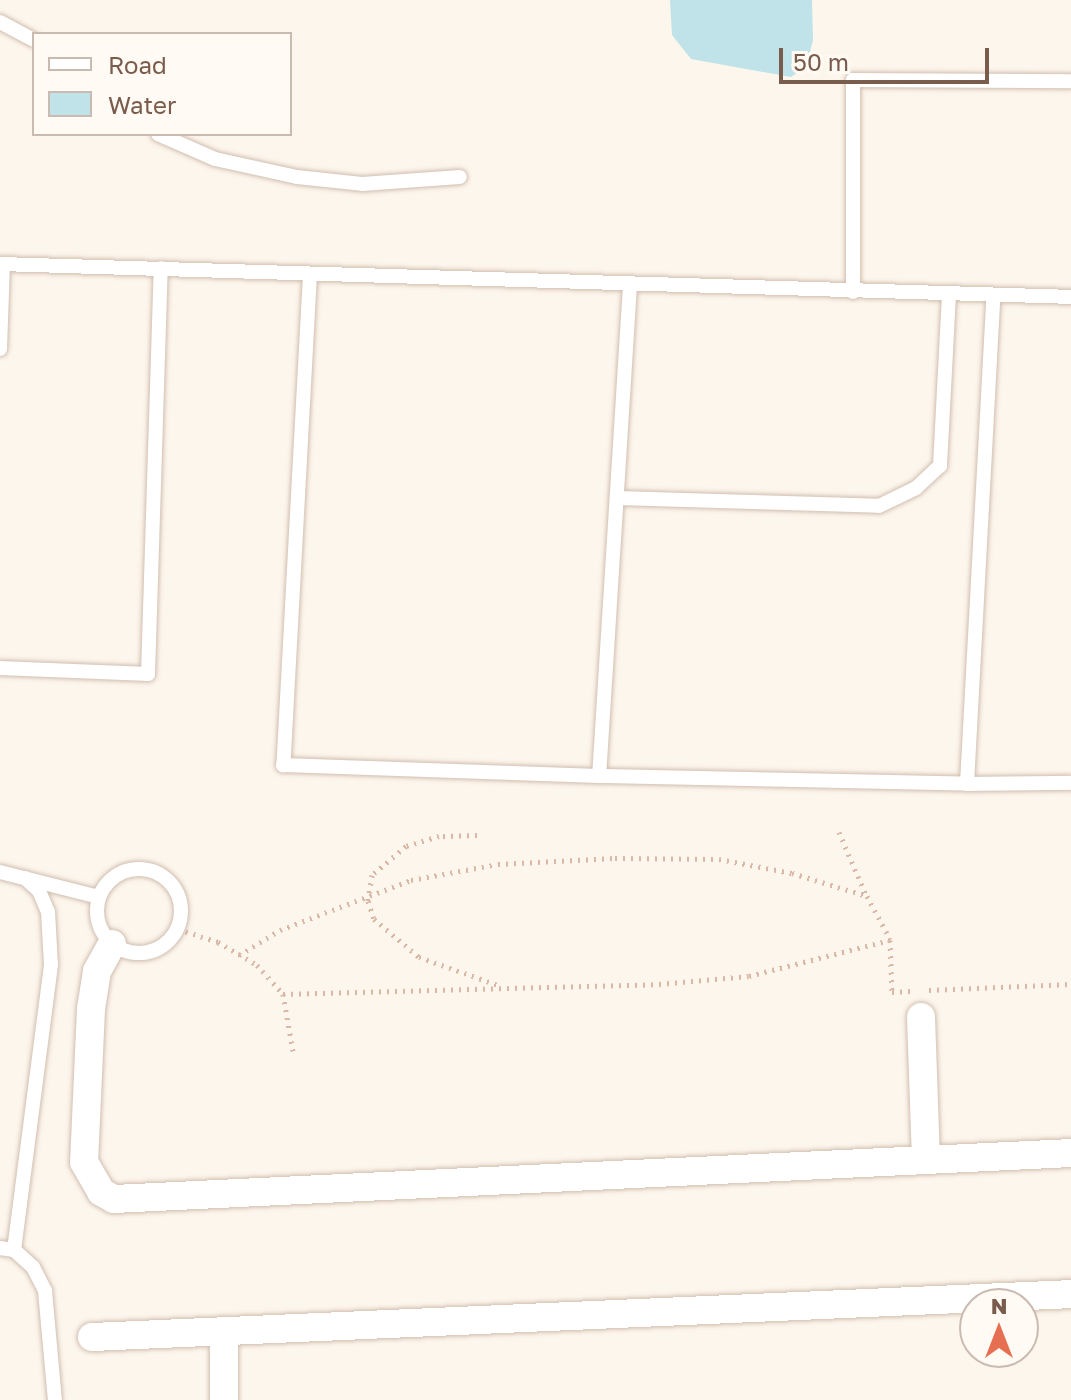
<!DOCTYPE html>
<style>
body{margin:0}
#map{position:relative;width:1071px;height:1400px;overflow:hidden;background:#fdf6ec;font-family:"Golos Text",sans-serif}
div>[style]{position:absolute}
[style*='--x']{left:calc(var(--x)*1px);top:calc(var(--y)*1px);width:calc(var(--w)*1px);rotate:calc(var(--a)*1deg)}
.water>*{inset:0;background:#bfe3e8}
.path>*{height:5px;margin-top:-2.5px;transform-origin:0;background:repeating-linear-gradient(90deg,#d9b8a5 0 2px,transparent 0 8px)}
.roads{filter:drop-shadow(0 0 2px #d1beb0) drop-shadow(0 0 2px #d1beb0)}
.lane>*{height:14px;margin:-7px;padding:0 7px;transform-origin:7px;border-radius:7px;background:#fff}
.lane>.ring{margin:-7px;padding:0;box-sizing:content-box;background:none;border:14px solid #fff;border-radius:50%}
.street>*{height:28px;margin:-14px;padding:0 14px;transform-origin:14px;border-radius:14px;background:#fff}
span{translate:-50% -50%;white-space:nowrap;text-align:center;line-height:1.15;-webkit-text-stroke:6px #fffaf3;paint-order:stroke}
.legend{position:absolute;left:32px;top:32px;width:260px;height:104px;box-sizing:border-box;background:#fffaf3;border:2px solid #cabbb1;margin:0;padding:10px 14px;list-style:none;font-size:24px;color:#7a5c4d}
.legend li{display:flex;align-items:center;gap:16px;height:40px}
.legend b{width:40px;border:2px solid #cabbb1}
.north{position:absolute;left:959px;top:1288px;width:80px;height:80px;box-sizing:border-box;background:#fffaf3;border:2px solid #cabbb1;border-radius:50%;rotate:0deg;font-size:22px;font-weight:700;line-height:32px;text-align:center;color:#7a5c4d}
.north::after{content:'';display:block;margin:auto;width:28px;height:36px;background:#e76f51;clip-path:polygon(50% 0,100% 100%,50% 72%,0 100%)}
.scale{position:absolute;left:779px;top:48px;width:210px;height:36px;box-sizing:border-box;border:4px solid #7a5c4d;border-top:0;padding-left:10px;font-size:24px;line-height:28px;white-space:nowrap;color:#7a5c4d;-webkit-text-stroke:6px #fffaf3;paint-order:stroke}
</style>
<div id="map">
<div class="water">
<div style="clip-path:polygon(670px 0,812px 0,813px 40px,806px 67px,791px 77px,691px 59px,672px 35px)"></div>
</div>
<div class="path">
<div style="--x:839;--y:832;--w:69;--a:66.8"></div>
<div style="--x:477;--y:835;--w:38;--a:178"></div>
<div style="--x:439;--y:836;--w:34;--a:163"></div>
<div style="--x:406;--y:846;--w:45;--a:139.5"></div>
<div style="--x:372;--y:875;--w:26;--a:99"></div>
<div style="--x:368;--y:901;--w:19;--a:72"></div>
<div style="--x:374;--y:919;--w:59;--a:40.2"></div>
<div style="--x:419;--y:957;--w:84;--a:19.5"></div>
<div style="--x:178;--y:929;--w:42;--a:18"></div>
<div style="--x:218;--y:942;--w:45;--a:30.5"></div>
<div style="--x:257;--y:965;--w:39;--a:48"></div>
<div style="--x:239;--y:955;--w:48;--a:-31.4"></div>
<div style="--x:280;--y:930;--w:140;--a:-20.9"></div>
<div style="--x:411;--y:880;--w:88;--a:-10.4"></div>
<div style="--x:498;--y:864;--w:117;--a:-2.9"></div>
<div style="--x:615;--y:858;--w:104;--a:0.6"></div>
<div style="--x:719;--y:859;--w:74;--a:10.9"></div>
<div style="--x:792;--y:873;--w:78;--a:17"></div>
<div style="--x:867;--y:896;--w:49;--a:61.9"></div>
<div style="--x:929;--y:990;--w:142;--a:-2.4"></div>
<div style="--x:293;--y:1051;--w:58;--a:-100"></div>
<div style="--x:283;--y:994;--w:376;--a:-1.5"></div>
<div style="--x:659;--y:984;--w:90;--a:-5.1"></div>
<div style="--x:749;--y:976;--w:146;--a:-14.3"></div>
<div style="--x:890;--y:940;--w:52;--a:87.8"></div>
<div style="--x:892;--y:992;--w:19;--a:-3"></div>
</div>
<div class="roads">
<div class="lane">
<div style="--x:0;--y:22;--w:38;--a:28"></div>
<div style="--x:158;--y:134;--w:62;--a:23.7"></div>
<div style="--x:215;--y:159;--w:84;--a:12.4"></div>
<div style="--x:297;--y:177;--w:65;--a:6.1"></div>
<div style="--x:362;--y:184;--w:98;--a:-4.1"></div>
<div style="--x:0;--y:264;--w:1072;--a:1.76"></div>
<div style="--x:310;--y:274;--w:492;--a:93.1"></div>
<div style="--x:283;--y:765;--w:316;--a:2"></div>
<div style="--x:630;--y:285;--w:492;--a:93.6"></div>
<div style="--x:599;--y:776;--w:368;--a:1.2"></div>
<div style="--x:967;--y:784;--w:488;--a:-86.9"></div>
<div style="--x:853;--y:292;--w:212;--a:-90"></div>
<div style="--x:853;--y:80;--w:218;--a:0.3"></div>
<div style="--x:0;--y:349;--w:85;--a:-88"></div>
<div style="--x:617;--y:498;--w:262;--a:1.7"></div>
<div style="--x:879;--y:506;--w:41;--a:-25.9"></div>
<div style="--x:916;--y:488;--w:33;--a:-43"></div>
<div style="--x:940;--y:466;--w:171;--a:-87"></div>
<div style="--x:0;--y:668;--w:148;--a:2.3"></div>
<div style="--x:148;--y:674;--w:406;--a:-88.2"></div>
<div style="--x:967;--y:784;--w:104;--a:-0.6"></div>
<div class="ring" style="left:97px;top:869px;width:70px;height:70px"></div>
<div style="--x:0;--y:872;--w:102;--a:14.2"></div>
<div style="--x:0;--y:1248;--w:14;--a:8"></div>
<div style="--x:14;--y:1250;--w:25;--a:42"></div>
<div style="--x:33;--y:1267;--w:27;--a:63"></div>
<div style="--x:45;--y:1291;--w:109;--a:84.8"></div>
<div style="--x:14;--y:1250;--w:287;--a:-82.6"></div>
<div style="--x:51;--y:965;--w:53;--a:-93.2"></div>
<div style="--x:48;--y:912;--w:23;--a:-113"></div>
<div style="--x:39;--y:891;--w:19;--a:-137"></div>
</div>
<div class="street">
<div style="--x:112;--y:944;--w:31;--a:119"></div>
<div style="--x:97;--y:971;--w:38;--a:99"></div>
<div style="--x:91;--y:1009;--w:153;--a:92.6"></div>
<div style="--x:84;--y:1162;--w:34;--a:60"></div>
<div style="--x:101;--y:1192;--w:15;--a:28"></div>
<div style="--x:114;--y:1199;--w:958;--a:-2.75"></div>
<div style="--x:921;--y:1017;--w:143;--a:88"></div>
<div style="--x:224;--y:1333;--w:67;--a:90"></div>
<div style="--x:92;--y:1337;--w:980;--a:-2.51"></div>
</div>
</div>
<ul class="legend">
<li><b style="height:10px;background:#fff"></b>Road</li>
<li><b style="height:22px;background:#bfe3e8"></b>Water</li>
</ul>
<div class="north">N</div>
<div class="scale">50 m</div>
</div>
